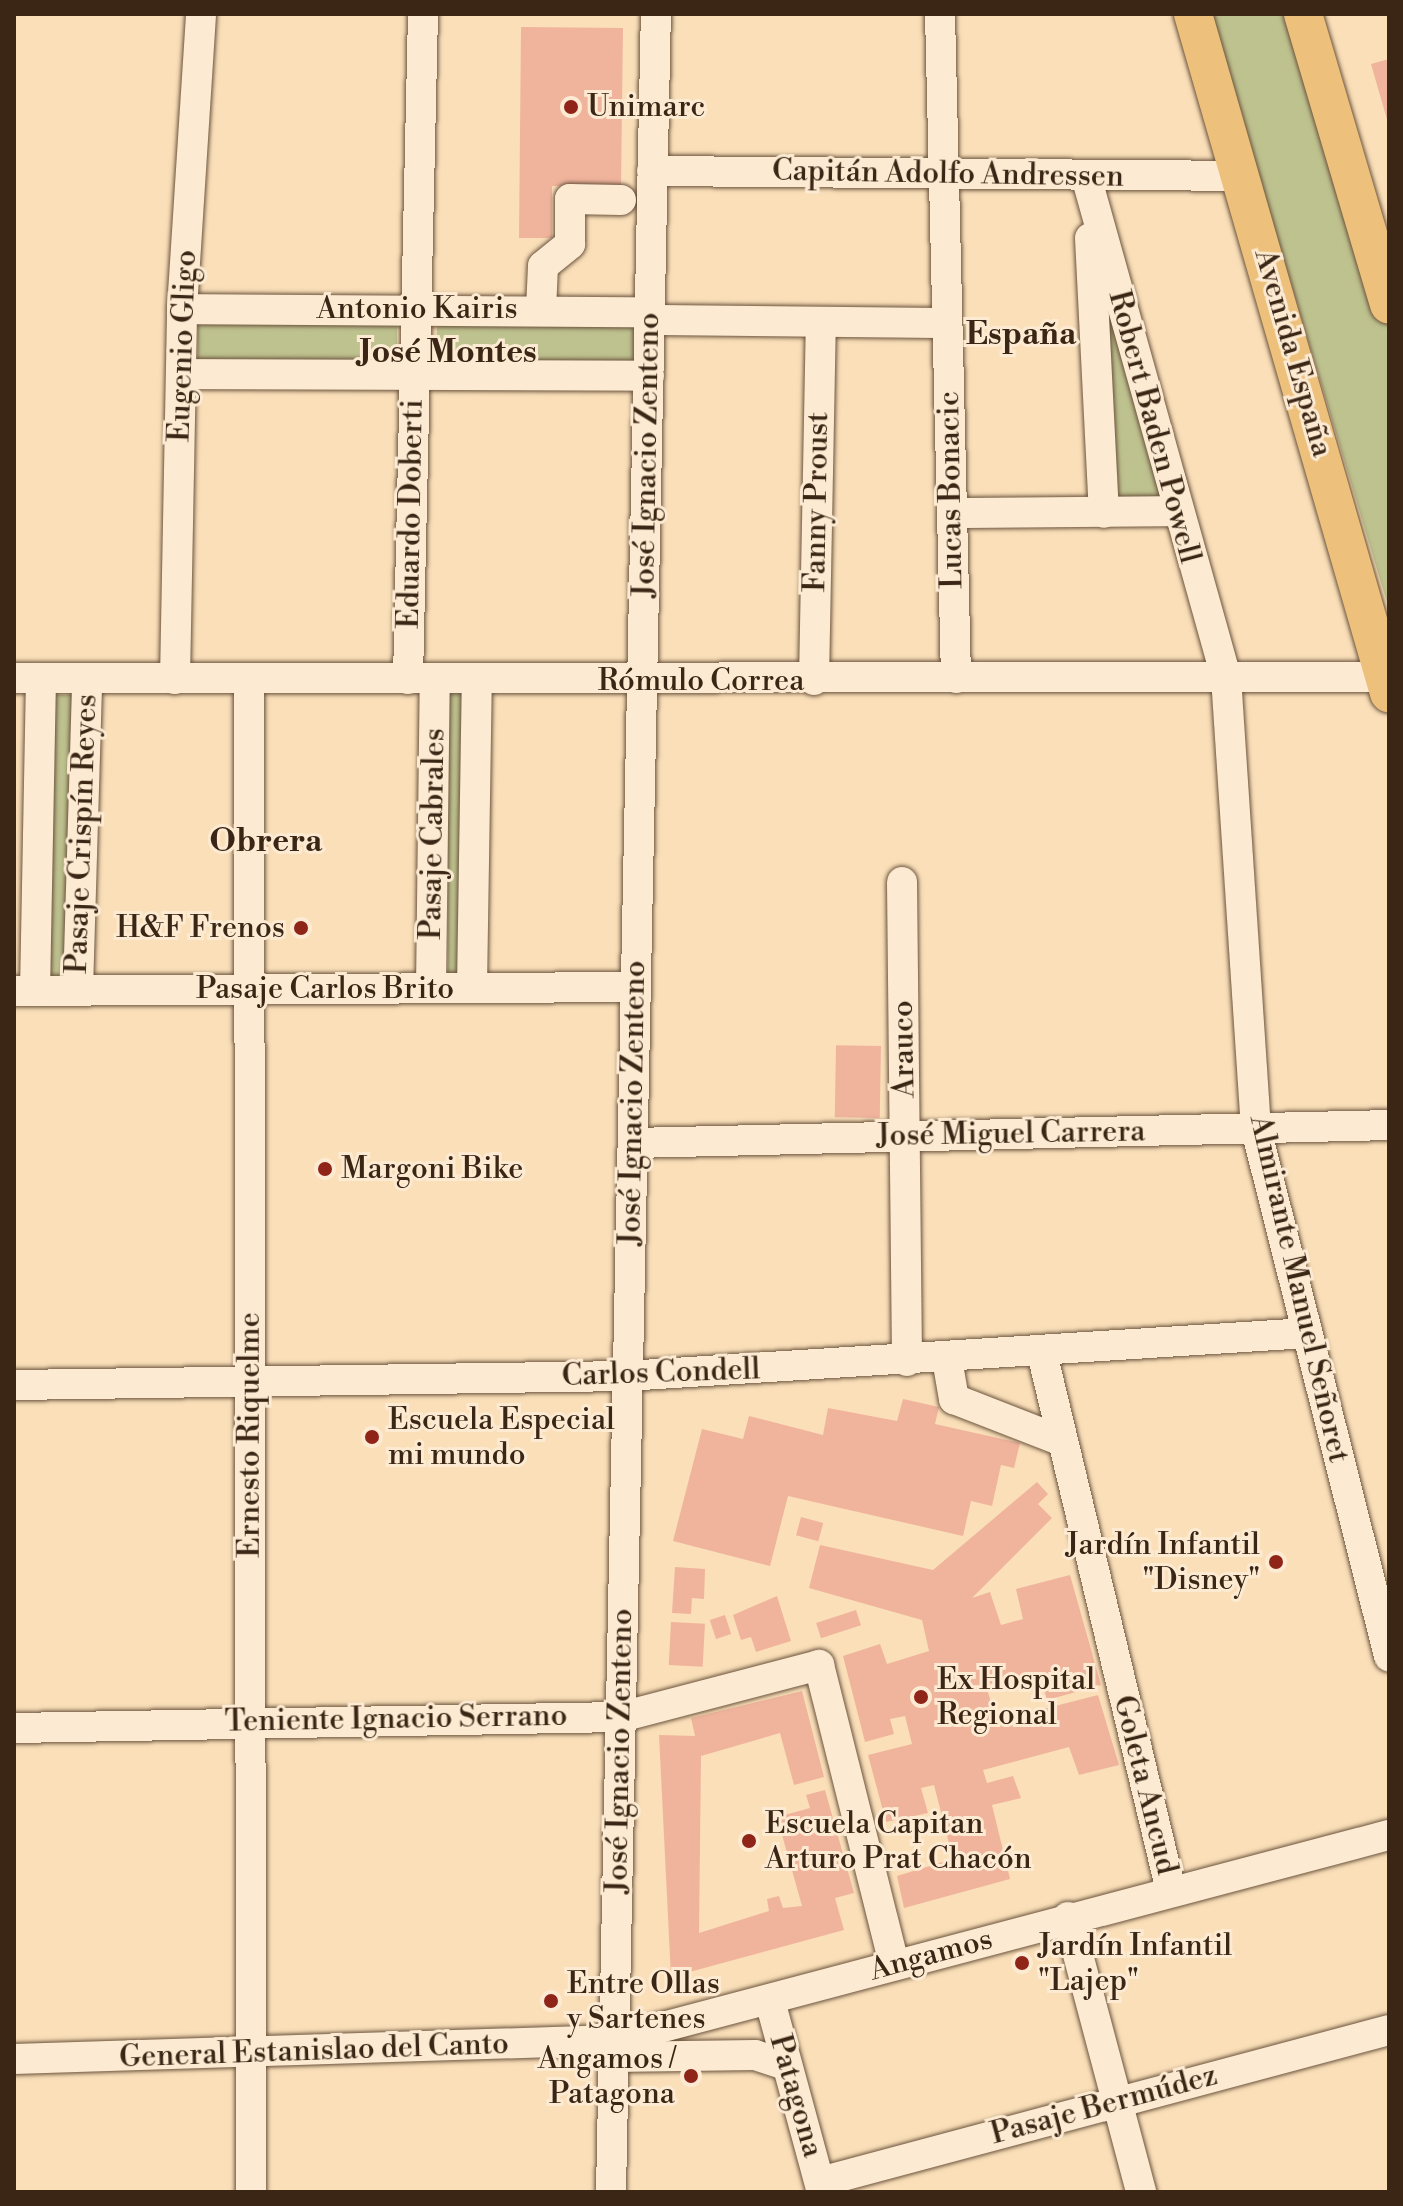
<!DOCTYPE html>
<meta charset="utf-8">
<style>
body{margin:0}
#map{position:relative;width:1403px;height:2206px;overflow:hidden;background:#fadfb9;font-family:"Libre Bodoni",serif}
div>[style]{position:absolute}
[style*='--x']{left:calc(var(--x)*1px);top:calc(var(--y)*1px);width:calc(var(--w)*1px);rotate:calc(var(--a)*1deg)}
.green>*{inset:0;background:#bec28f;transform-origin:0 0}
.building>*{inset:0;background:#f0b49d;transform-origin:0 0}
.roads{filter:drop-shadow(0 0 2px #6b543d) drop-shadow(0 0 2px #6b543d)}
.minor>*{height:30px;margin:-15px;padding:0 15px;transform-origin:15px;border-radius:15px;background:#fcead2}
.major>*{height:38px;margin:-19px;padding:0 19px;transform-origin:19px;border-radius:19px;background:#edc07c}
.dots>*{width:22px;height:22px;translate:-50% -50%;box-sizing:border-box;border:4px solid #fcead2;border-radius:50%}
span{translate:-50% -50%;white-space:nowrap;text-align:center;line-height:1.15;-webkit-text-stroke:6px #fcead2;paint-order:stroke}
.poi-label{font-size:30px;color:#3b2514}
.left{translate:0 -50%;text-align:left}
.right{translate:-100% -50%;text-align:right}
.street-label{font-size:30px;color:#3b2514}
.neighbourhood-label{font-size:32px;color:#3b2514;font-weight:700}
.frame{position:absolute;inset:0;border:16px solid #3b2514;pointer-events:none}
</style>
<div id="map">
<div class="green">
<div style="clip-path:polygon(1210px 14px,1294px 14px,1371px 263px,1389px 325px,1389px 609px)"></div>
<div style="clip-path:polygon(1102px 263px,1162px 499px,1113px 502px)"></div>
<div style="left:437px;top:323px;width:201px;height:45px;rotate:1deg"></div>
<div style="left:198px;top:325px;width:199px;height:38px"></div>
<div style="left:448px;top:691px;width:21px;height:283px"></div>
<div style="left:51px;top:695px;width:21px;height:283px"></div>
</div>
<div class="building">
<div style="clip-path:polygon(521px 27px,623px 28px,621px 187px,552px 186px,552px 238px,519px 238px)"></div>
<div style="clip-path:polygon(1389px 59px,1389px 123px,1388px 123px,1371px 64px)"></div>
<div style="left:881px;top:1046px;width:72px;height:45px;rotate:91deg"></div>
<div style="clip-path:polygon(903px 1399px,939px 1407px,935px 1424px,1020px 1443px,1014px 1468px,1001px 1465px,992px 1506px,971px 1501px,963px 1536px,788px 1496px,770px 1566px,673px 1541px,702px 1429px,743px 1439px,749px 1416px,823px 1435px,828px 1408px,897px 1421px)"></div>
<div style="clip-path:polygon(1037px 1482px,1048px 1494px,1038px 1504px,1052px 1518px,972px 1598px,990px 1592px,1001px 1625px,1023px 1619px,1016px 1589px,1070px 1575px,1101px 1685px,1047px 1700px,1039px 1672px,986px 1685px,996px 1721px,1098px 1695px,1119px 1765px,1079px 1775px,1069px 1747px,983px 1770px,987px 1783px,1013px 1776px,1021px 1798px,992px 1805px,1010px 1879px,904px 1908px,897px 1876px,953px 1859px,934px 1785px,921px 1788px,928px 1813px,886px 1822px,868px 1755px,912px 1744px,905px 1716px,890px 1719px,894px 1734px,865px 1742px,843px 1656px,880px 1644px,887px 1664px,929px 1651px,922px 1620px,809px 1588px,820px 1545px,933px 1570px)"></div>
<div style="left:801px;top:1517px;width:23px;height:19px;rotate:15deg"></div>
<div style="clip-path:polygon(675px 1567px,705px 1569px,704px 1599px,692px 1598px,691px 1614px,672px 1613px)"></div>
<div style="clip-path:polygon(777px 1596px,791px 1641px,756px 1652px,751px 1637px,741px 1640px,733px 1615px)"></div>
<div style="left:856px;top:1610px;width:16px;height:42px;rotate:72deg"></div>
<div style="left:725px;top:1615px;width:20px;height:16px;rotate:72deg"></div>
<div style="left:671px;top:1622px;width:34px;height:43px;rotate:3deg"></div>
<div style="clip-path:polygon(802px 1691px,824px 1777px,794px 1785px,780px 1733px,701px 1756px,699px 1933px,769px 1911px,767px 1899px,779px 1896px,783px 1908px,802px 1906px,777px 1817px,810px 1808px,806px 1795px,825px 1790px,854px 1893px,835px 1898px,844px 1930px,671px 1977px,659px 1735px,695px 1736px,691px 1718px)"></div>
</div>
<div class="roads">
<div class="minor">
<div style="--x:940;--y:14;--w:664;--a:88.62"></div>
<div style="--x:652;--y:171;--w:591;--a:0.48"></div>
<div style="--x:1086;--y:176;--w:520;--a:74.39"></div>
<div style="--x:1226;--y:677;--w:453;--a:86.2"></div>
<div style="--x:1256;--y:1129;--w:544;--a:75.84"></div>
<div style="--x:1090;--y:238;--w:275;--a:87.1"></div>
<div style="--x:182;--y:309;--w:469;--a:0.4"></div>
<div style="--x:541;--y:310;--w:44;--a:-87.4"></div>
<div style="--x:543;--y:266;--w:35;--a:-39"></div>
<div style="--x:570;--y:244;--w:45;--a:-90"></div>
<div style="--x:570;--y:199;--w:51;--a:1.1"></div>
<div style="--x:651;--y:320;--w:296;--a:0.6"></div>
<div style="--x:181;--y:374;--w:468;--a:0.2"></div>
<div style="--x:952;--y:513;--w:224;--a:-0.5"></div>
<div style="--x:14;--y:678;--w:1375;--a:-0.04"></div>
<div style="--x:175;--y:679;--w:370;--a:-88.9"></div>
<div style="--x:182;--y:309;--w:296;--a:-86.3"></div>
<div style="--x:249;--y:679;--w:1513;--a:89.92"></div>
<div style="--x:408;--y:679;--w:665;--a:-88.71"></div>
<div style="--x:814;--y:680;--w:356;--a:-88.9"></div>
<div style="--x:902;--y:882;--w:479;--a:89.4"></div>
<div style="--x:431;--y:988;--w:309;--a:-89.3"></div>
<div style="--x:472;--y:988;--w:308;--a:-89.1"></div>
<div style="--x:78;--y:990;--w:312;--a:-88.3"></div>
<div style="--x:14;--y:991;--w:622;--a:-0.37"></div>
<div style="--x:35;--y:991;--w:313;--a:-88.9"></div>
<div style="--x:633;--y:1143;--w:756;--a:-1.36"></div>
<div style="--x:1042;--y:1353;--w:553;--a:76.52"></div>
<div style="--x:947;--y:1359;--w:41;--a:80.1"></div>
<div style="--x:954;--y:1399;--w:116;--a:21.3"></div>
<div style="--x:14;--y:1385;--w:612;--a:-0.84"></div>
<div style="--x:626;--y:1376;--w:683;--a:-3.61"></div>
<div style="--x:14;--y:1728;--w:607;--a:-1.04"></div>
<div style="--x:621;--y:1717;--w:205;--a:-14.7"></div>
<div style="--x:819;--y:1665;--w:308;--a:75.9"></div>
<div style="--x:1068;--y:1917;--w:285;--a:75.1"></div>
<div style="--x:770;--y:2001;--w:198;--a:74.8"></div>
<div style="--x:613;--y:2057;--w:142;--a:-0.8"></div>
<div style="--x:755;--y:2055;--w:32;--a:18"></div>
<div style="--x:14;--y:2059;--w:600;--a:-1.81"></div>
<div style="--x:614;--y:2040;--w:802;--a:-14.82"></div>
<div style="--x:820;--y:2182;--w:589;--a:-14.96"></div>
<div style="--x:611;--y:2192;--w:2178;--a:-88.82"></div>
</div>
<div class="major">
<div style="--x:1193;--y:14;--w:707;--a:73.9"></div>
<div style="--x:1303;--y:14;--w:303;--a:73.5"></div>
</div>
</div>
<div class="dots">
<div style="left:571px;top:107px;background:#8f2418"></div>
<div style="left:301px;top:928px;background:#8f2418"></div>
<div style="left:325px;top:1169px;background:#8f2418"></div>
<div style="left:372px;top:1437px;background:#8f2418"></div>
<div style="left:1276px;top:1562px;background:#8f2418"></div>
<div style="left:921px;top:1697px;background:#8f2418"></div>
<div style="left:749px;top:1841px;background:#8f2418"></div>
<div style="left:1022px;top:1963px;background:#8f2418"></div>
<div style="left:551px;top:2001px;background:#8f2418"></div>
<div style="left:691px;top:2076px;background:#8f2418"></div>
</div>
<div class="poi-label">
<span class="left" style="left:587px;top:107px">Unimarc</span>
<span class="right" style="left:285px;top:928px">H&amp;F Frenos</span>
<span class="left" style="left:341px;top:1169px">Margoni Bike</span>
<span class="left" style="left:388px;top:1437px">Escuela Especial<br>mi mundo</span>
<span class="right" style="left:1260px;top:1562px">Jardín Infantil<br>"Disney"</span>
<span class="left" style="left:937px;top:1697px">Ex Hospital<br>Regional</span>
<span class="left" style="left:765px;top:1841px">Escuela Capitan<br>Arturo Prat Chacón</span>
<span class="left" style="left:1038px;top:1963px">Jardín Infantil<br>"Lajep"</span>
<span class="left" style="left:567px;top:2001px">Entre Ollas<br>y Sartenes</span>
<span class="right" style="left:675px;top:2076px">Angamos /<br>Patagona</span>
</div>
<div class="street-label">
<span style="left:948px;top:174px;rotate:1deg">Capitán Adolfo Andressen</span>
<span style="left:417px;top:309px">Antonio Kairis</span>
<span style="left:183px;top:346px;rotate:-88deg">Eugenio Gligo</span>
<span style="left:1293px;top:353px;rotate:74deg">Avenida España</span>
<span style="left:1154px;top:427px;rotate:75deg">Robert Baden Powell</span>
<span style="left:647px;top:455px;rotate:-89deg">José Ignacio Zenteno</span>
<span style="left:951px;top:490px;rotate:-91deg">Lucas Bonacic</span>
<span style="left:817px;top:502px;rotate:-89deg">Fanny Proust</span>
<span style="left:411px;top:514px;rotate:-89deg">Eduardo Doberti</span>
<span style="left:701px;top:681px">Rómulo Correa</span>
<span style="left:82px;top:834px;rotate:-88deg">Pasaje Crispín Reyes</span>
<span style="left:433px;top:834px;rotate:-89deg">Pasaje Cabrales</span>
<span style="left:325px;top:989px">Pasaje Carlos Brito</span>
<span style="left:904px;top:1049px;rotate:-91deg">Arauco</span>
<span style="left:633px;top:1103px;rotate:-89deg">José Ignacio Zenteno</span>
<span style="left:1011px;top:1134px;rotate:-1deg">José Miguel Carrera</span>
<span style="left:1299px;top:1289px;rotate:77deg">Almirante Manuel Señoret</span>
<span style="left:661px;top:1373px;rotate:-2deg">Carlos Condell</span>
<span style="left:250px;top:1435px;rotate:-90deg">Ernesto Riquelme</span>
<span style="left:396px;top:1719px;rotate:-1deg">Teniente Ignacio Serrano</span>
<span style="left:620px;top:1751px;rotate:-89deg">José Ignacio Zenteno</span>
<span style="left:1145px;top:1785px;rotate:76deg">Goleta Ancud</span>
<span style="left:931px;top:1955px;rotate:-15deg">Angamos</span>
<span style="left:314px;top:2051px;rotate:-2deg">General Estanislao del Canto</span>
<span style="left:796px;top:2096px;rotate:74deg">Patagona</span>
<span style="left:1104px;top:2105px;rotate:-15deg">Pasaje Bermúdez</span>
</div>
<div class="neighbourhood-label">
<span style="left:1021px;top:334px">España</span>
<span style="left:448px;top:352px">José Montes</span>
<span style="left:266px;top:841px">Obrera</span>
</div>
<div class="frame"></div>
</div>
